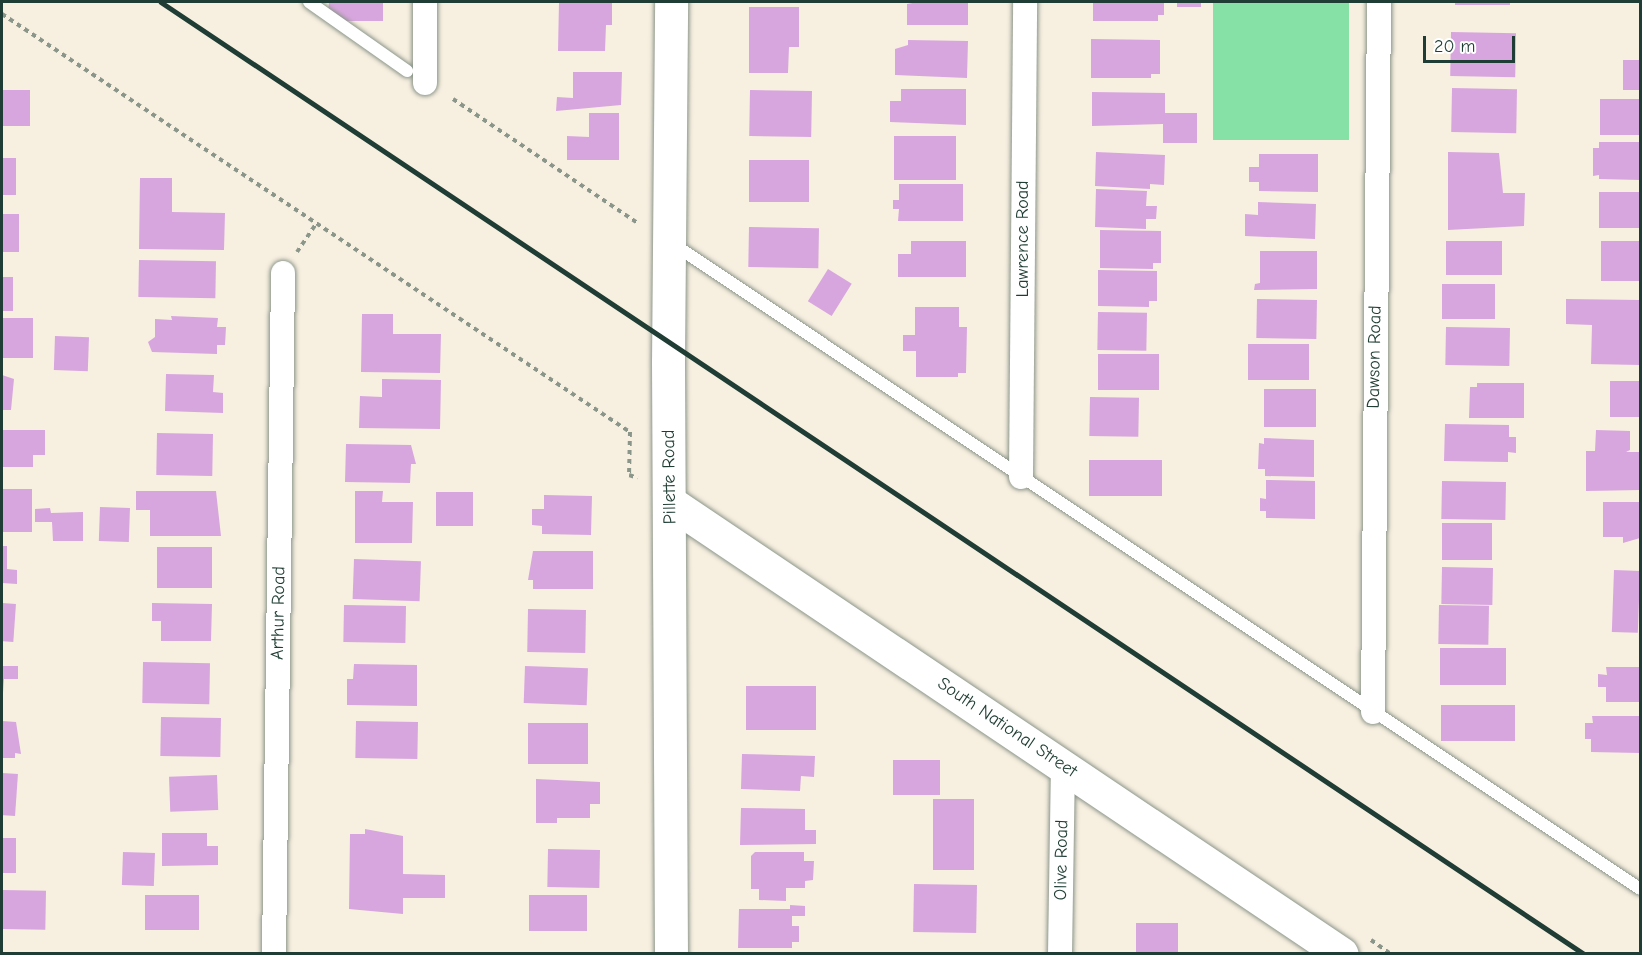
<!DOCTYPE html>
<style>
body{margin:0}
#map{position:relative;width:1642px;height:955px;overflow:hidden;background:#f7efe0;font-family:"Comic Neue",sans-serif}
div>[style]{position:absolute}
[style*='--x']{left:calc(var(--x)*1px);top:calc(var(--y)*1px);width:calc(var(--w)*1px);rotate:calc(var(--a)*1deg)}
.green>*{inset:0;background:#86e1a7;transform-origin:0 0}
.building>*{inset:0;background:#d8a6de;transform-origin:0 0}
.path>*{height:4px;margin-top:-2px;transform-origin:0;background:repeating-linear-gradient(90deg,#8b968a 0 4.5px,transparent 0 9px)}
.roads{filter:drop-shadow(0 0 2px #8b968a) drop-shadow(0 0 2px #8b968a)}
.lane>*{height:12px;margin:-6px;padding:0 6px;transform-origin:6px;border-radius:6px;background:#fff}
.street>*{height:24px;margin:-12px;padding:0 12px;transform-origin:12px;border-radius:12px;background:#fff}
.secondary>*{height:33px;margin:-16.5px;padding:0 16.5px;transform-origin:16.5px;border-radius:16.5px;background:#fff}
.rail>*{height:4.5px;margin:-2.25px;padding:0 2.25px;transform-origin:2.25px;border-radius:2.25px;background:#1f3d34}
span{translate:-50% -50%;white-space:nowrap;text-align:center;line-height:1.15;-webkit-text-stroke:4.5px #fff;paint-order:stroke}
.street-label{font-size:18px;color:#1f3d34}
.frame{position:absolute;inset:0;border:3px solid #1f3d34;pointer-events:none}
.scale{position:absolute;left:1423px;top:36px;width:92px;height:27px;box-sizing:border-box;border:3px solid #1f3d34;border-top:0;padding-left:8px;font-size:18px;line-height:21px;white-space:nowrap;color:#1f3d34;-webkit-text-stroke:4px #fff;paint-order:stroke}
</style>
<div id="map">
<div class="green">
<div style="left:1213px;top:2px;width:136px;height:138px"></div>
</div>
<div class="building">
<div style="clip-path:polygon(329px 2px,383px 2px,383px 21px,337px 21px,337px 14px,328px 14px)"></div>
<div style="clip-path:polygon(559px 2px,612px 2px,612px 25px,606px 25px,605px 51px,558px 51px)"></div>
<div style="clip-path:polygon(918px 2px,968px 2px,968px 25px,907px 25px,907px 4px)"></div>
<div style="clip-path:polygon(1093px 2px,1164px 2px,1164px 15px,1158px 15px,1158px 21px,1093px 21px)"></div>
<div style="left:1177px;top:2px;width:24px;height:5px"></div>
<div style="left:1455px;top:2px;width:55px;height:3px"></div>
<div style="clip-path:polygon(749px 7px,799px 7px,799px 47px,789px 47px,788px 73px,749px 73px)"></div>
<div style="left:1451px;top:32px;width:65px;height:44px;rotate:1deg"></div>
<div style="clip-path:polygon(1091px 39px,1160px 40px,1160px 74px,1151px 74px,1151px 78px,1091px 78px)"></div>
<div style="clip-path:polygon(908px 40px,968px 41px,967px 78px,895px 75px,895px 49px,908px 45px)"></div>
<div style="left:1623px;top:60px;width:17px;height:30px"></div>
<div style="clip-path:polygon(573px 72px,622px 72px,621px 105px,556px 111px,557px 97px,573px 98px)"></div>
<div style="left:1452px;top:88px;width:65px;height:44px;rotate:1deg"></div>
<div style="clip-path:polygon(901px 89px,966px 89px,966px 125px,890px 122px,890px 101px,901px 101px)"></div>
<div style="left:2px;top:90px;width:28px;height:36px"></div>
<div style="left:750px;top:90px;width:62px;height:46px;rotate:1deg"></div>
<div style="clip-path:polygon(1092px 92px,1165px 93px,1165px 113px,1197px 113px,1197px 143px,1163px 143px,1163px 124px,1092px 126px)"></div>
<div style="left:1600px;top:99px;width:40px;height:36px"></div>
<div style="clip-path:polygon(589px 113px,619px 113px,619px 160px,567px 160px,567px 136px,589px 137px)"></div>
<div style="left:894px;top:136px;width:62px;height:44px"></div>
<div style="clip-path:polygon(1599px 142px,1640px 142px,1640px 180px,1599px 179px,1599px 175px,1593px 176px,1593px 148px,1599px 148px)"></div>
<div style="clip-path:polygon(1096px 152px,1165px 155px,1164px 185px,1150px 184px,1150px 189px,1095px 186px)"></div>
<div style="clip-path:polygon(1448px 152px,1499px 153px,1503px 193px,1525px 193px,1524px 226px,1448px 230px)"></div>
<div style="clip-path:polygon(1259px 154px,1318px 154px,1318px 192px,1259px 191px,1259px 182px,1249px 182px,1249px 167px,1259px 167px)"></div>
<div style="left:2px;top:158px;width:14px;height:37px"></div>
<div style="left:749px;top:160px;width:60px;height:42px"></div>
<div style="clip-path:polygon(140px 178px,172px 178px,172px 212px,225px 213px,224px 250px,139px 249px)"></div>
<div style="clip-path:polygon(899px 184px,963px 184px,963px 221px,898px 221px,899px 209px,893px 209px,893px 200px,899px 200px)"></div>
<div style="clip-path:polygon(1096px 189px,1147px 191px,1146px 206px,1157px 206px,1156px 219px,1146px 219px,1146px 229px,1095px 227px)"></div>
<div style="left:1599px;top:192px;width:41px;height:36px"></div>
<div style="clip-path:polygon(1258px 202px,1316px 204px,1315px 239px,1245px 236px,1245px 214px,1258px 215px)"></div>
<div style="left:2px;top:214px;width:17px;height:38px"></div>
<div style="left:749px;top:227px;width:70px;height:40px;rotate:1deg"></div>
<div style="clip-path:polygon(1100px 230px,1161px 231px,1161px 263px,1153px 263px,1153px 269px,1100px 268px)"></div>
<div style="clip-path:polygon(911px 241px,966px 241px,966px 277px,898px 277px,898px 254px,911px 254px)"></div>
<div style="left:1446px;top:241px;width:56px;height:34px"></div>
<div style="left:1601px;top:241px;width:39px;height:40px"></div>
<div style="clip-path:polygon(1260px 251px,1317px 251px,1317px 289px,1254px 290px,1255px 284px,1260px 283px)"></div>
<div style="left:139px;top:260px;width:77px;height:37px;rotate:1deg"></div>
<div style="left:828px;top:269px;width:28px;height:38px;rotate:32deg"></div>
<div style="clip-path:polygon(1098px 270px,1157px 271px,1157px 301px,1149px 301px,1149px 307px,1098px 306px)"></div>
<div style="left:2px;top:277px;width:11px;height:34px"></div>
<div style="left:1442px;top:284px;width:53px;height:35px"></div>
<div style="left:1257px;top:299px;width:60px;height:39px;rotate:1deg"></div>
<div style="clip-path:polygon(1566px 299px,1640px 300px,1640px 365px,1591px 364px,1592px 325px,1566px 324px)"></div>
<div style="clip-path:polygon(915px 307px,959px 307px,959px 327px,967px 327px,966px 373px,958px 373px,958px 377px,916px 377px,916px 351px,903px 351px,903px 335px,915px 335px)"></div>
<div style="left:1098px;top:312px;width:49px;height:38px;rotate:1deg"></div>
<div style="clip-path:polygon(362px 314px,393px 314px,393px 334px,441px 334px,440px 373px,361px 372px)"></div>
<div style="clip-path:polygon(171px 316px,218px 318px,217px 327px,226px 327px,225px 345px,217px 345px,217px 354px,152px 352px,148px 342px,155px 337px,155px 319px,172px 320px)"></div>
<div style="left:2px;top:318px;width:31px;height:40px"></div>
<div style="left:1446px;top:327px;width:64px;height:38px;rotate:1deg"></div>
<div style="left:55px;top:336px;width:34px;height:34px;rotate:2deg"></div>
<div style="left:1248px;top:344px;width:61px;height:36px"></div>
<div style="left:1098px;top:354px;width:61px;height:36px"></div>
<div style="clip-path:polygon(166px 374px,214px 375px,213px 392px,223px 393px,223px 413px,165px 411px)"></div>
<div style="clip-path:polygon(2px 375px,14px 379px,11px 410px,2px 410px)"></div>
<div style="clip-path:polygon(382px 379px,441px 380px,440px 429px,359px 428px,360px 396px,382px 397px)"></div>
<div style="left:1610px;top:381px;width:30px;height:36px"></div>
<div style="clip-path:polygon(1477px 383px,1524px 383px,1524px 418px,1469px 418px,1470px 387px,1477px 387px)"></div>
<div style="left:1264px;top:389px;width:52px;height:38px"></div>
<div style="left:1090px;top:397px;width:49px;height:39px;rotate:1deg"></div>
<div style="clip-path:polygon(1445px 424px,1509px 425px,1509px 437px,1516px 437px,1516px 453px,1508px 452px,1508px 462px,1444px 461px)"></div>
<div style="clip-path:polygon(2px 430px,45px 430px,45px 455px,33px 455px,33px 467px,2px 467px)"></div>
<div style="clip-path:polygon(1596px 430px,1630px 431px,1630px 450px,1626px 452px,1640px 452px,1640px 490px,1586px 491px,1586px 451px,1595px 451px)"></div>
<div style="left:157px;top:433px;width:56px;height:42px;rotate:1deg"></div>
<div style="clip-path:polygon(1264px 438px,1314px 440px,1314px 477px,1265px 476px,1265px 469px,1258px 469px,1259px 443px,1264px 444px)"></div>
<div style="clip-path:polygon(346px 444px,411px 445px,416px 464px,411px 464px,410px 483px,345px 482px)"></div>
<div style="left:1089px;top:460px;width:73px;height:36px"></div>
<div style="clip-path:polygon(1266px 480px,1315px 481px,1315px 519px,1266px 518px,1266px 511px,1260px 511px,1260px 498px,1266px 499px)"></div>
<div style="left:1442px;top:481px;width:64px;height:38px;rotate:1deg"></div>
<div style="left:2px;top:489px;width:30px;height:43px"></div>
<div style="clip-path:polygon(136px 491px,216px 491px,221px 536px,150px 536px,150px 510px,136px 510px)"></div>
<div style="clip-path:polygon(355px 491px,383px 491px,382px 502px,413px 502px,412px 543px,355px 543px)"></div>
<div style="left:436px;top:492px;width:37px;height:34px"></div>
<div style="clip-path:polygon(544px 495px,592px 496px,591px 535px,542px 534px,542px 526px,532px 525px,532px 509px,544px 509px)"></div>
<div style="clip-path:polygon(1603px 502px,1640px 502px,1640px 538px,1623px 543px,1623px 537px,1603px 537px)"></div>
<div style="left:100px;top:507px;width:30px;height:34px;rotate:2deg"></div>
<div style="clip-path:polygon(50px 508px,51px 513px,83px 512px,83px 541px,53px 541px,52px 522px,35px 522px,35px 509px)"></div>
<div style="left:1442px;top:523px;width:50px;height:37px"></div>
<div style="clip-path:polygon(2px 546px,7px 546px,7px 569px,17px 570px,17px 584px,2px 583px)"></div>
<div style="left:157px;top:547px;width:55px;height:41px"></div>
<div style="clip-path:polygon(533px 551px,593px 551px,593px 589px,533px 589px,533px 580px,528px 580px)"></div>
<div style="left:354px;top:559px;width:67px;height:40px;rotate:2deg"></div>
<div style="left:1442px;top:567px;width:51px;height:37px;rotate:1deg"></div>
<div style="left:1614px;top:570px;width:26px;height:62px;rotate:2deg"></div>
<div style="left:2px;top:603px;width:14px;height:38px;rotate:4deg"></div>
<div style="clip-path:polygon(152px 603px,212px 604px,211px 641px,161px 641px,161px 621px,152px 621px)"></div>
<div style="left:344px;top:605px;width:62px;height:37px;rotate:1deg"></div>
<div style="left:1439px;top:605px;width:50px;height:39px;rotate:1deg"></div>
<div style="left:528px;top:609px;width:58px;height:43px;rotate:1deg"></div>
<div style="left:1506px;top:648px;width:37px;height:66px;rotate:90deg"></div>
<div style="left:143px;top:662px;width:67px;height:41px;rotate:1deg"></div>
<div style="clip-path:polygon(354px 664px,417px 665px,417px 706px,347px 705px,347px 679px,353px 679px)"></div>
<div style="clip-path:polygon(2px 666px,18px 666px,18px 679px,4px 679px,4px 693px)"></div>
<div style="left:525px;top:666px;width:63px;height:37px;rotate:2deg"></div>
<div style="clip-path:polygon(1606px 667px,1640px 667px,1640px 702px,1606px 702px,1606px 687px,1598px 687px,1598px 674px,1607px 675px)"></div>
<div style="left:746px;top:686px;width:70px;height:44px"></div>
<div style="left:1441px;top:705px;width:74px;height:36px"></div>
<div style="clip-path:polygon(1592px 716px,1640px 716px,1640px 753px,1591px 752px,1591px 739px,1585px 739px,1585px 723px,1593px 723px)"></div>
<div style="left:161px;top:717px;width:60px;height:39px;rotate:1deg"></div>
<div style="clip-path:polygon(2px 721px,16px 722px,21px 754px,15px 753px,15px 758px,2px 758px)"></div>
<div style="left:356px;top:721px;width:62px;height:37px;rotate:1deg"></div>
<div style="left:528px;top:723px;width:60px;height:41px"></div>
<div style="clip-path:polygon(742px 754px,815px 756px,814px 777px,801px 776px,800px 791px,741px 789px)"></div>
<div style="left:893px;top:760px;width:47px;height:35px"></div>
<div style="left:2px;top:773px;width:16px;height:42px;rotate:4deg"></div>
<div style="left:217px;top:775px;width:35px;height:48px;rotate:88deg"></div>
<div style="clip-path:polygon(536px 779px,600px 782px,600px 804px,590px 804px,590px 818px,557px 818px,557px 823px,536px 823px)"></div>
<div style="left:933px;top:799px;width:41px;height:71px"></div>
<div style="clip-path:polygon(741px 808px,805px 809px,805px 830px,816px 830px,816px 844px,740px 845px)"></div>
<div style="clip-path:polygon(365px 829px,403px 836px,403px 874px,445px 875px,445px 898px,403px 898px,403px 914px,349px 909px,350px 834px,365px 834px)"></div>
<div style="clip-path:polygon(162px 833px,207px 833px,207px 846px,218px 846px,218px 865px,162px 866px)"></div>
<div style="left:2px;top:838px;width:14px;height:35px"></div>
<div style="left:548px;top:849px;width:52px;height:38px;rotate:1deg"></div>
<div style="left:123px;top:852px;width:32px;height:33px;rotate:2deg"></div>
<div style="clip-path:polygon(755px 852px,804px 852px,804px 861px,814px 861px,813px 880px,805px 881px,805px 888px,786px 888px,786px 901px,759px 900px,759px 889px,751px 889px,751px 856px)"></div>
<div style="left:914px;top:884px;width:63px;height:48px;rotate:1deg"></div>
<div style="left:2px;top:890px;width:44px;height:39px;rotate:1deg"></div>
<div style="left:145px;top:895px;width:54px;height:35px"></div>
<div style="left:529px;top:895px;width:58px;height:36px"></div>
<div style="clip-path:polygon(790px 905px,805px 906px,805px 916px,792px 916px,792px 926px,799px 926px,799px 942px,792px 942px,792px 948px,738px 948px,739px 909px,790px 909px)"></div>
<div style="left:1136px;top:923px;width:42px;height:31px"></div>
</div>
<div class="path">
<div style="--x:2;--y:14;--w:754;--a:33.65"></div>
<div style="--x:630;--y:432;--w:43;--a:91.3"></div>
<div style="--x:629;--y:475;--w:9;--a:18"></div>
<div style="--x:453;--y:99;--w:224;--a:33.9"></div>
<div style="--x:297;--y:252;--w:34;--a:-56"></div>
<div style="--x:1371;--y:940;--w:24;--a:35"></div>
</div>
<div class="roads">
<div class="lane">
<div style="--x:309;--y:2;--w:120;--a:35.1"></div>
<div style="--x:673;--y:244;--w:1162;--a:33.7"></div>
</div>
<div class="street">
<div style="--x:425;--y:83;--w:81;--a:-90"></div>
<div style="--x:1021;--y:477;--w:475;--a:-89.5"></div>
<div style="--x:1373;--y:712;--w:710;--a:-89.52"></div>
<div style="--x:274;--y:954;--w:681;--a:-89.24"></div>
<div style="--x:1060;--y:954;--w:188;--a:-89.1"></div>
</div>
<div class="secondary">
<div style="--x:671;--y:503;--w:808;--a:33.91"></div>
<div style="--x:671;--y:954;--w:592;--a:-90.29"></div>
<div style="--x:668;--y:362;--w:360;--a:-89.5"></div>
</div>
</div>
<div class="rail">
<div style="--x:161;--y:2;--w:1712;--a:33.78"></div>
</div>
<div class="street-label">
<span style="left:1023px;top:239px;rotate:-90deg">Lawrence Road</span>
<span style="left:1375px;top:357px;rotate:-89deg">Dawson Road</span>
<span style="left:670px;top:477px;rotate:-91deg">Pillette Road</span>
<span style="left:279px;top:613px;rotate:-89deg">Arthur Road</span>
<span style="left:1007px;top:728px;rotate:34deg">South National Street</span>
<span style="left:1062px;top:860px;rotate:-89deg">Olive Road</span>
</div>
<div class="frame"></div>
<div class="scale">20 m</div>
</div>
